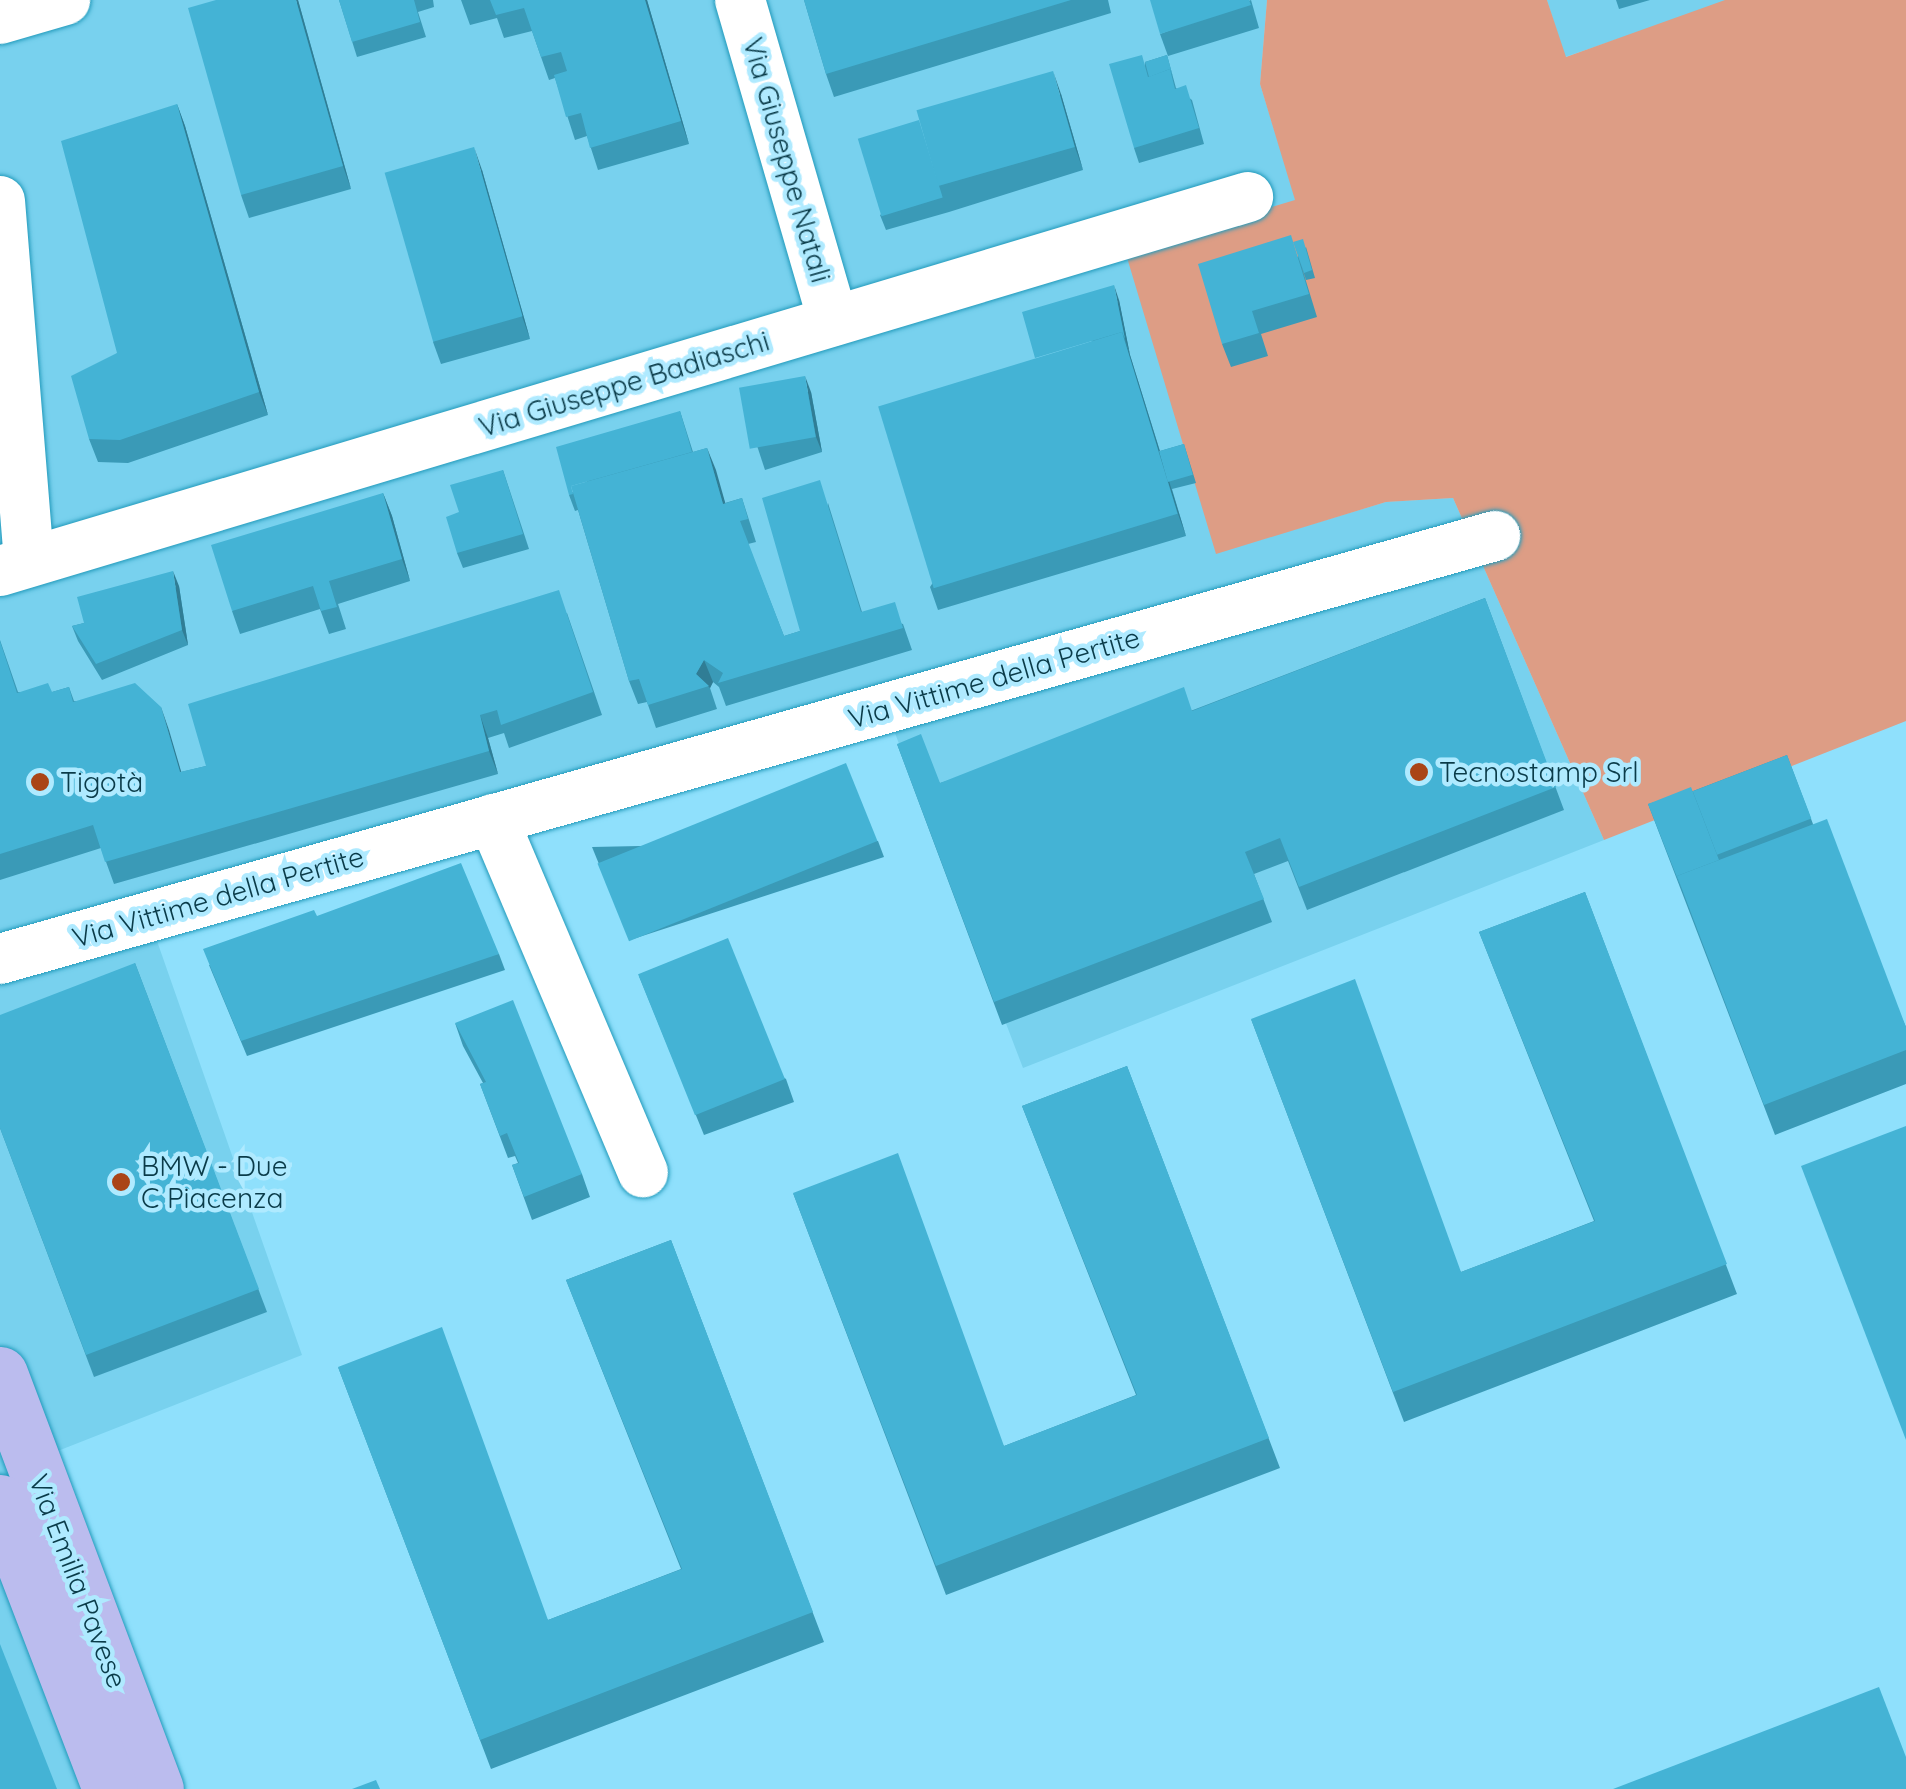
<!DOCTYPE html>
<meta charset="utf-8">
<style>
body{margin:0}
#map{position:relative;width:1906px;height:1789px;overflow:hidden;background:#8fe0fc;font-family:Quicksand,sans-serif}
div>[style]{position:absolute}
[style*='--x']{left:calc(var(--x)*1px);top:calc(var(--y)*1px);width:calc(var(--w)*1px);rotate:calc(var(--a)*1deg)}
.built>*{inset:0;background:#78d1ee}
.green>*{inset:0;background:#dd9d85}
.roads{filter:drop-shadow(0 0 2px #229abb) drop-shadow(0 0 2px #229abb)}
.minor>*{height:50px;margin:-25px;padding:0 25px;transform-origin:25px;border-radius:25px;background:#fff}
.major>*{height:55px;margin:-27.5px;padding:0 27.5px;transform-origin:27.5px;border-radius:27.5px;background:#bbbcee}
.wall>*{inset:0;background:#3a9ab7}
.shaded-wall>*{inset:0;background:#307d95}
.building>*{inset:0;background:#44b3d5;transform-origin:0 0}
.dots>*{width:28px;height:28px;translate:-50% -50%;box-sizing:border-box;border:5px solid #afeaff;border-radius:50%}
span{translate:-50% -50%;white-space:nowrap;text-align:center;line-height:1.15;-webkit-text-stroke:9px #afeaff;paint-order:stroke}
.street-label{font-size:28px;color:#0a3b49}
.poi-label{font-size:28px;color:#0a3b49}
.left{translate:0 -50%;text-align:left}
</style>
<div id="map">
<div class="built">
<div style="clip-path:polygon(63px 0,1267px 0,1260px 84px,1296px 200px,1216px 553px,1386px 502px,1453px 498px,1604px 840px,1023px 1068px,885px 707px,150px 921px,302px 1355px,17px 1467px,138px 1789px,0 1789px,0 19px)"></div>
<div style="clip-path:polygon(1547px 0,1725px 0,1726px 2px,1565px 57px)"></div>
</div>
<div class="green">
<div style="clip-path:polygon(1267px 0,1547px 0,1566px 57px,1725px 0,1906px 0,1906px 721px,1604px 840px,1453px 498px,1386px 502px,1216px 554px,1125px 251px,1295px 200px,1260px 84px)"></div>
</div>
<div class="roads">
<div class="minor">
<div style="--x:740;--y:0;--w:334;--a:73.8"></div>
<div style="--x:0;--y:19;--w:68;--a:-16.3"></div>
<div style="--x:0;--y:201;--w:362;--a:85.4"></div>
<div style="--x:0;--y:571;--w:1303;--a:-16.68"></div>
<div style="--x:493;--y:819;--w:384;--a:67"></div>
<div style="--x:0;--y:959;--w:1554;--a:-15.8"></div>
</div>
<div class="major">
<div style="--x:0;--y:1374;--w:443;--a:69.4"></div>
<div style="--x:0;--y:1502;--w:307;--a:69"></div>
</div>
</div>
<div class="wall">
<div style="clip-path:polygon(298px 0,351px 189px,249px 218px,241px 195px)"></div>
<div style="clip-path:polygon(339px 0,433px 0,434px 7px,418px 12px,426px 37px,357px 57px)"></div>
<div style="clip-path:polygon(461px 0,647px 0,689px 144px,598px 170px,587px 136px,575px 140px,555px 78px,549px 80px,532px 31px,504px 38px,497px 18px,470px 25px)"></div>
<div style="clip-path:polygon(804px 0,1108px 0,1111px 13px,834px 97px,826px 74px)"></div>
<div style="clip-path:polygon(1251px 0,1259px 28px,1168px 56px,1160px 34px)"></div>
<div style="clip-path:polygon(1616px 0,1650px 0,1619px 9px)"></div>
<div style="clip-path:polygon(1167px 55px,1176px 88px,1192px 100px,1204px 144px,1139px 163px,1134px 148px,1145px 62px)"></div>
<div style="clip-path:polygon(1061px 94px,1083px 170px,949px 212px,886px 230px,880px 215px)"></div>
<div style="clip-path:polygon(177px 104px,185px 126px,268px 415px,128px 463px,98px 462px,89px 439px,117px 353px)"></div>
<div style="clip-path:polygon(482px 170px,530px 339px,441px 364px,433px 342px)"></div>
<div style="clip-path:polygon(1306px 247px,1315px 278px,1306px 280px,1302px 268px,1317px 317px,1261px 334px,1268px 356px,1231px 367px,1222px 344px)"></div>
<div style="clip-path:polygon(1119px 300px,1130px 355px,1160px 451px,1184px 444px,1196px 483px,1172px 489px,1186px 536px,938px 610px,930px 587px)"></div>
<div style="clip-path:polygon(811px 392px,822px 452px,765px 470px,741px 397px)"></div>
<div style="clip-path:polygon(680px 411px,693px 452px,707px 448px,725px 503px,742px 498px,756px 542px,748px 544px,784px 636px,800px 631px,828px 503px,862px 612px,903px 624px,912px 650px,726px 706px,719px 687px,713px 682px,710px 688px,717px 709px,656px 728px,647px 702px,638px 704px,629px 681px,578px 510px,575px 511px,569px 495px)"></div>
<div style="clip-path:polygon(503px 470px,529px 549px,463px 568px,457px 553px,459px 512px)"></div>
<div style="clip-path:polygon(383px 493px,392px 516px,410px 581px,338px 604px,346px 629px,329px 634px,320px 609px,240px 634px,232px 611px)"></div>
<div style="clip-path:polygon(179px 586px,188px 645px,102px 680px,78px 641px,72px 626px,84px 623px)"></div>
<div style="clip-path:polygon(1485px 598px,1564px 810px,1307px 910px,1288px 861px,1254px 874px,1272px 922px,1002px 1025px,897px 744px,940px 783px,1193px 710px)"></div>
<div style="clip-path:polygon(567px 613px,602px 715px,509px 748px,504px 733px,488px 738px,498px 774px,114px 884px,101px 848px,0 880px,0 640px,18px 692px,52px 692px,69px 687px,74px 701px,161px 707px,181px 772px,206px 766px)"></div>
<div style="clip-path:polygon(1787px 755px,1813px 824px,1906px 1027px,1906px 1084px,1775px 1135px,1648px 804px,1693px 791px)"></div>
<div style="clip-path:polygon(878px 841px,884px 857px,630px 940px,592px 847px)"></div>
<div style="clip-path:polygon(1585px 892px,1737px 1294px,1404px 1422px,1251px 1019px,1461px 1272px,1594px 1221px,1479px 932px)"></div>
<div style="clip-path:polygon(499px 954px,505px 970px,247px 1056px,209px 965px)"></div>
<div style="clip-path:polygon(135px 963px,267px 1312px,94px 1377px,0 1128px)"></div>
<div style="clip-path:polygon(639px 976px,786px 1079px,794px 1102px,704px 1135px)"></div>
<div style="clip-path:polygon(455px 1023px,582px 1174px,590px 1197px,532px 1220px,512px 1165px,518px 1163px,515px 1156px,508px 1158px,480px 1084px,483px 1083px,463px 1046px)"></div>
<div style="clip-path:polygon(1127px 1066px,1280px 1468px,946px 1595px,793px 1193px,1004px 1446px,1136px 1395px,1022px 1106px)"></div>
<div style="clip-path:polygon(671px 1240px,824px 1642px,491px 1769px,338px 1367px,548px 1620px,681px 1569px,566px 1280px)"></div>
</div>
<div class="shaded-wall">
<div style="clip-path:polygon(296px 0,298px 0,351px 189px,343px 166px)"></div>
<div style="clip-path:polygon(645px 0,647px 0,689px 144px,681px 121px)"></div>
<div style="clip-path:polygon(1053px 71px,1061px 94px,1083px 170px,1075px 147px)"></div>
<div style="clip-path:polygon(177px 104px,185px 126px,268px 415px,259px 392px)"></div>
<div style="clip-path:polygon(474px 147px,482px 170px,530px 339px,522px 316px)"></div>
<div style="clip-path:polygon(1114px 285px,1119px 300px,1130px 355px,1125px 339px)"></div>
<div style="clip-path:polygon(1122px 332px,1130px 355px,1186px 536px,1178px 514px)"></div>
<div style="clip-path:polygon(805px 376px,811px 392px,822px 452px,816px 437px)"></div>
<div style="clip-path:polygon(707px 448px,716px 470px,732px 527px,723px 504px)"></div>
<div style="clip-path:polygon(383px 493px,392px 516px,410px 581px,402px 559px)"></div>
<div style="clip-path:polygon(173px 571px,179px 586px,188px 645px,182px 630px)"></div>
<div style="clip-path:polygon(704px 660px,713px 682px,710px 688px,696px 674px)"></div>
<div style="clip-path:polygon(161px 707px,169px 730px,188px 795px,180px 772px)"></div>
<div style="clip-path:polygon(480px 715px,488px 738px,498px 774px,489px 751px)"></div>
</div>
<div class="building">
<div style="clip-path:polygon(216px 0,296px 0,343px 166px,241px 195px,188px 8px)"></div>
<div style="clip-path:polygon(339px 0,414px 0,420px 22px,352px 42px)"></div>
<div style="clip-path:polygon(490px 0,645px 0,681px 121px,590px 148px,581px 113px,566px 117px,554px 75px,567px 71px,561px 52px,541px 57px,524px 8px,496px 15px)"></div>
<div style="clip-path:polygon(804px 0,1071px 0,826px 74px)"></div>
<div style="clip-path:polygon(1150px 0,1249px 0,1251px 5px,1160px 34px)"></div>
<div style="clip-path:polygon(1142px 55px,1148px 77px,1170px 69px,1175px 89px,1186px 85px,1199px 128px,1134px 148px,1109px 64px)"></div>
<div style="clip-path:polygon(1167px 55px,1173px 77px,1170px 69px,1149px 77px,1145px 62px)"></div>
<div style="left:1053px;top:71px;width:79px;height:142px;rotate:74deg"></div>
<div style="clip-path:polygon(177px 104px,259px 392px,120px 440px,89px 439px,71px 376px,117px 353px,61px 141px)"></div>
<div style="left:919px;top:120px;width:81px;height:64px;rotate:73deg"></div>
<div style="left:474px;top:147px;width:176px;height:93px;rotate:74deg"></div>
<div style="clip-path:polygon(1291px 235px,1309px 294px,1252px 311px,1259px 333px,1222px 344px,1198px 264px)"></div>
<div style="clip-path:polygon(1303px 239px,1312px 270px,1304px 273px,1293px 242px)"></div>
<div style="clip-path:polygon(1114px 285px,1125px 339px,1122px 332px,1035px 358px,1022px 312px)"></div>
<div style="left:1122px;top:332px;width:190px;height:255px;rotate:73deg"></div>
<div style="left:805px;top:376px;width:62px;height:67px;rotate:80deg"></div>
<div style="clip-path:polygon(680px 411px,692px 452px,571px 486px,573px 494px,569px 495px,556px 447px)"></div>
<div style="left:1184px;top:444px;width:32px;height:26px;rotate:74deg"></div>
<div style="clip-path:polygon(707px 448px,723px 504px,742px 498px,748px 519px,740px 521px,784px 636px,800px 631px,762px 498px,820px 480px,861px 612px,895px 602px,903px 628px,718px 683px,723px 673px,704px 660px,696px 674px,709px 686px,648px 705px,639px 679px,629px 681px,571px 486px)"></div>
<div style="clip-path:polygon(503px 470px,523px 534px,457px 553px,446px 517px,459px 512px,450px 485px)"></div>
<div style="clip-path:polygon(383px 493px,402px 559px,329px 581px,337px 607px,321px 611px,313px 586px,232px 611px,211px 545px)"></div>
<div style="clip-path:polygon(173px 571px,182px 630px,96px 664px,72px 626px,84px 623px,77px 597px)"></div>
<div style="clip-path:polygon(559px 590px,593px 692px,501px 725px,497px 710px,480px 715px,489px 751px,105px 862px,93px 825px,0 854px,0 641px,17px 693px,48px 683px,52px 692px,69px 687px,73px 702px,135px 683px,161px 707px,180px 772px,206px 766px,188px 704px)"></div>
<div style="clip-path:polygon(1485px 598px,1556px 787px,1299px 887px,1280px 838px,1245px 852px,1264px 899px,994px 1002px,897px 744px,921px 734px,940px 783px,1184px 687px,1192px 711px)"></div>
<div style="left:1787px;top:755px;width:68px;height:101px;rotate:69deg"></div>
<div style="left:846px;top:763px;width:84px;height:268px;rotate:68deg"></div>
<div style="clip-path:polygon(1691px 787px,1719px 860px,1677px 876px,1682px 890px,1648px 804px)"></div>
<div style="clip-path:polygon(1827px 819px,1906px 1027px,1906px 1050px,1764px 1105px,1677px 876px)"></div>
<div style="clip-path:polygon(461px 863px,499px 954px,241px 1041px,203px 949px,314px 910px,317px 916px)"></div>
<div style="clip-path:polygon(1585px 892px,1727px 1264px,1393px 1392px,1251px 1019px,1355px 979px,1461px 1272px,1595px 1221px,1479px 932px)"></div>
<div style="left:728px;top:938px;width:152px;height:97px;rotate:68deg"></div>
<div style="clip-path:polygon(135px 963px,259px 1289px,86px 1355px,0 1128px,0 1015px)"></div>
<div style="clip-path:polygon(513px 1000px,582px 1174px,524px 1197px,512px 1165px,519px 1163px,507px 1133px,500px 1136px,480px 1084px,486px 1082px,455px 1023px)"></div>
<div style="clip-path:polygon(1127px 1066px,1269px 1438px,936px 1566px,793px 1193px,898px 1153px,1004px 1446px,1137px 1395px,1022px 1106px)"></div>
<div style="clip-path:polygon(1906px 1126px,1906px 1440px,1801px 1166px)"></div>
<div style="clip-path:polygon(671px 1240px,813px 1612px,480px 1740px,338px 1367px,442px 1327px,548px 1620px,682px 1569px,566px 1280px)"></div>
<div style="clip-path:polygon(0 1644px,57px 1789px,0 1789px)"></div>
<div style="clip-path:polygon(1879px 1687px,1906px 1757px,1906px 1789px,1613px 1789px)"></div>
<div style="clip-path:polygon(376px 1780px,380px 1789px,352px 1789px)"></div>
</div>
<div class="dots">
<div style="left:1419px;top:772px;background:#aa4517"></div>
<div style="left:40px;top:782px;background:#aa4517"></div>
<div style="left:121px;top:1182px;background:#aa4517"></div>
</div>
<div class="street-label">
<span style="left:787px;top:160px;rotate:74deg">Via Giuseppe Natali</span>
<span style="left:624px;top:384px;rotate:-17deg">Via Giuseppe Badiaschi</span>
<span style="left:994px;top:678px;rotate:-16deg">Via Vittime della Pertite</span>
<span style="left:218px;top:897px;rotate:-16deg">Via Vittime della Pertite</span>
<span style="left:78px;top:1581px;rotate:69deg">Via Emilia Pavese</span>
</div>
<div class="poi-label">
<span class="left" style="left:1439px;top:772px">Tecnostamp Srl</span>
<span class="left" style="left:60px;top:782px">Tigotà</span>
<span class="left" style="left:141px;top:1182px">BMW - Due<br>C Piacenza</span>
</div>
</div>
